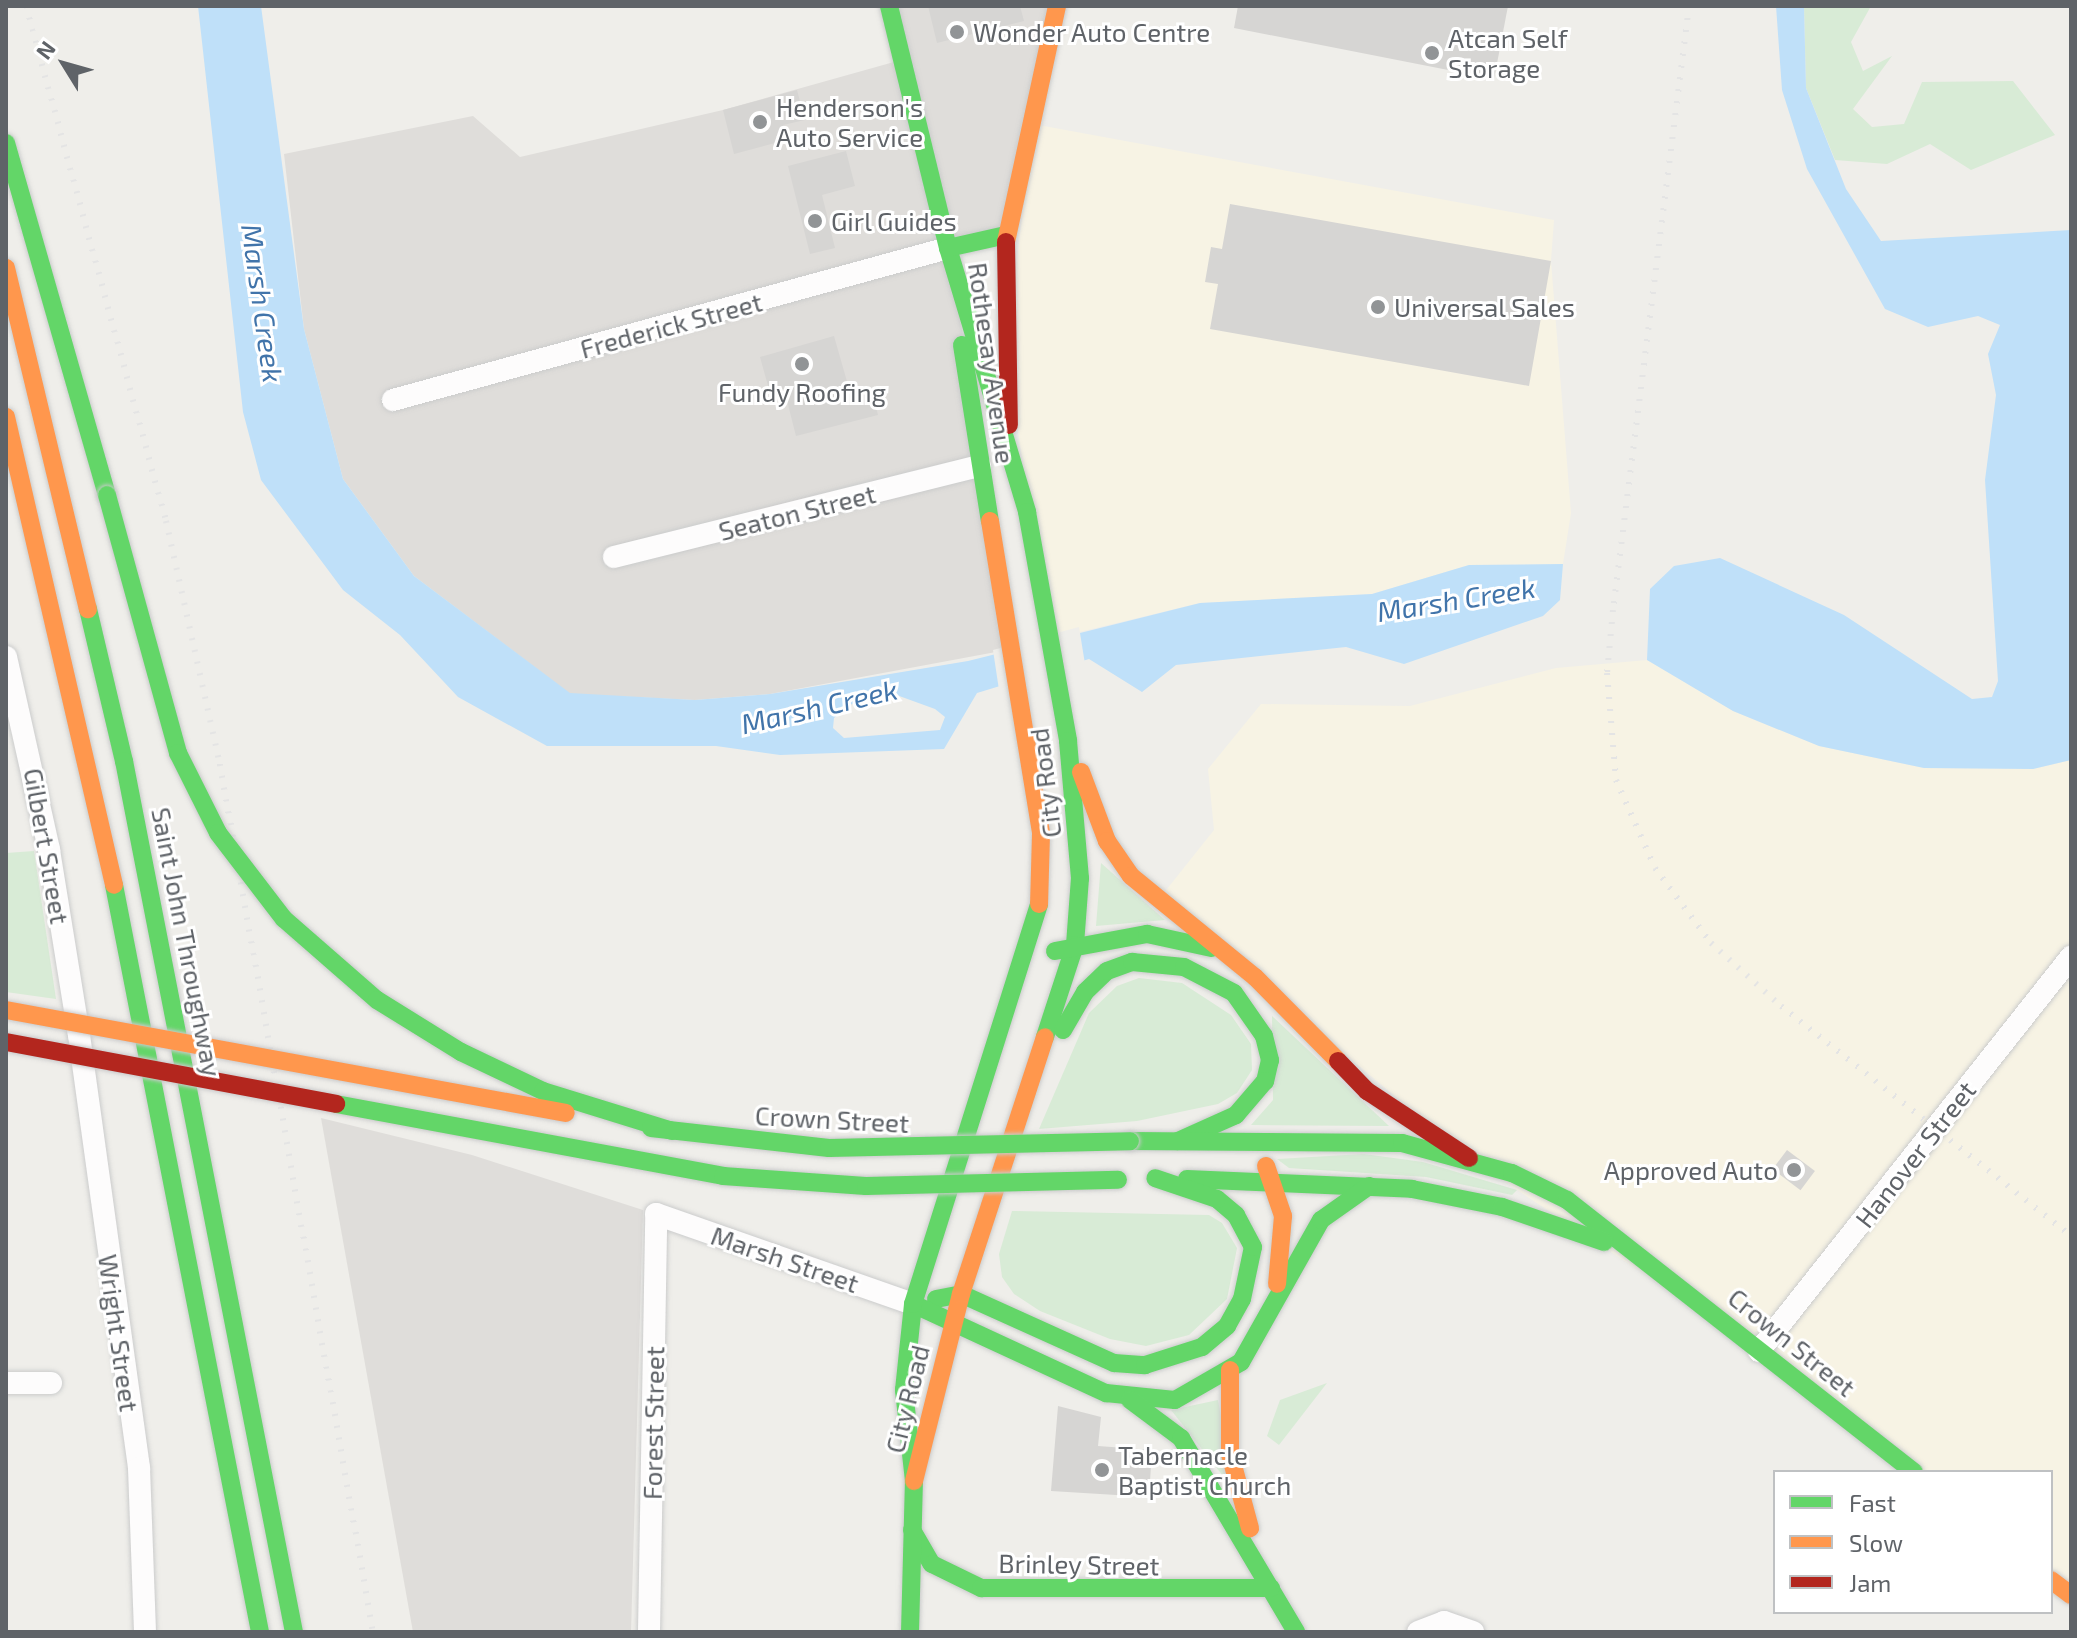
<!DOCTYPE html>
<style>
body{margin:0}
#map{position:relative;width:2077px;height:1638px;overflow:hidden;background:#efeeea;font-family:"Exo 2",sans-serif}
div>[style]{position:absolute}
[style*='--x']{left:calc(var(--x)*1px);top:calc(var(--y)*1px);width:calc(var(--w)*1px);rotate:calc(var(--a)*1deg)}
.commercial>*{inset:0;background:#f7f3e4}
.industrial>*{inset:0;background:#dfddda}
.green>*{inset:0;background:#d8ebd6}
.water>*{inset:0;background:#bfe0f9}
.pier>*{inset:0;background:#efeeea}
.building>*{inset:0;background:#d6d5d3;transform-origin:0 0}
.roads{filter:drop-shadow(0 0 2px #cbcccc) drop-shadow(0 0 2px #cbcccc)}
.street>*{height:22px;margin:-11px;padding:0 11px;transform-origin:11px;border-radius:11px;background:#fdfcfc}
.fast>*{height:18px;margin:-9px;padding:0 9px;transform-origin:9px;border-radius:9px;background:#63d668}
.slow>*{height:18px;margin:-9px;padding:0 9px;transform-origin:9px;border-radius:9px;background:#ff974d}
.jam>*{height:18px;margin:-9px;padding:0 9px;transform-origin:9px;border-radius:9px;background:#b3261e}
.rail>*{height:6px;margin-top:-3px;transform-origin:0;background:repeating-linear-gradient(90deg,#e4e4e4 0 2px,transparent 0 12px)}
.bridges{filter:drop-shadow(0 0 2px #cacacb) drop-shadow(0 0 2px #cacacb)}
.fast-bridge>*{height:18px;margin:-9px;padding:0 9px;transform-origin:9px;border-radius:9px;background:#63d668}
.slow-bridge>*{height:18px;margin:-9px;padding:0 9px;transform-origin:9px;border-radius:9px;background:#ff974d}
.jam-bridge>*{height:18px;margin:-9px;padding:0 9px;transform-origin:9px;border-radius:9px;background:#b3261e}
.dots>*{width:22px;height:22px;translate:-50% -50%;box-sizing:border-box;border:4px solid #fff;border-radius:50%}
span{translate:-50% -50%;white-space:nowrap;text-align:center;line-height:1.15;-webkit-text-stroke:6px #fff;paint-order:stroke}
.poi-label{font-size:26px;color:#5f6368}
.left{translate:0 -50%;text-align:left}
.right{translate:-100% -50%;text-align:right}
.street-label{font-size:26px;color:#5f6368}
.water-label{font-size:28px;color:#4174aa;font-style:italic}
.frame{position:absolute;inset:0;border:8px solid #5f6368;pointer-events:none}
.legend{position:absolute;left:1773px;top:1470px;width:280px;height:144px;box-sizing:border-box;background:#fff;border:2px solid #bfc1c3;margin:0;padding:10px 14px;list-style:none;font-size:24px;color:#5f6368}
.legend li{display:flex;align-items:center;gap:16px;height:40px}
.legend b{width:40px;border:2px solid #bfc1c3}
.north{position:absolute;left:24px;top:24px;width:80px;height:80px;-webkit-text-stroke:6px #fff;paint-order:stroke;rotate:307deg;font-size:22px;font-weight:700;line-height:32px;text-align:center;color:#5f6368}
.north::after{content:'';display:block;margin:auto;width:28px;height:36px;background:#5f6368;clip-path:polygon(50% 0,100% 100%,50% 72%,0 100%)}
</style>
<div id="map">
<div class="commercial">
<div style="clip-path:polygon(1033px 124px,1554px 220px,1551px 261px,1571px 513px,1563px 564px,1469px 565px,1372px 594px,1200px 603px,1050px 639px,1006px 354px)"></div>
<div style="clip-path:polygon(1647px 660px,1733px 711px,1819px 746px,1924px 768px,2033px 769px,2071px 760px,2071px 1595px,2051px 1580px,2051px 1472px,1914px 1472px,1747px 1342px,1469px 1158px,1159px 899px,1214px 830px,1208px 769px,1261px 704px,1410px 706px,1556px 668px)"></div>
</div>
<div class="industrial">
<div style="clip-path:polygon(889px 6px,1057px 6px,1006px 235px,949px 248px,1012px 649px,770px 694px,695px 700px,570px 694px,414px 576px,343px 479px,304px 329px,284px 154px,473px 116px,520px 157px,723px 110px,901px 60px)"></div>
<div style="clip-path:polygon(321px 1118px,472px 1155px,643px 1210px,631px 1632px,413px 1632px)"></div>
</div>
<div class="green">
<div style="clip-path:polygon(1804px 6px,1871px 6px,1851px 42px,1863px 71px,1892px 56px,1853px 109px,1872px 127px,1904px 124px,1922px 82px,2013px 81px,2055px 135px,1971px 170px,1930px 144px,1887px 164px,1835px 160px,1806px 88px)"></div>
<div style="clip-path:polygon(34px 851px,56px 999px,6px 992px,6px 853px)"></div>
<div style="clip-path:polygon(1101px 863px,1165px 920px,1096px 926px)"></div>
<div style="clip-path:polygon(1139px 978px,1182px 983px,1231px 1015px,1251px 1044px,1252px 1070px,1237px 1093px,1218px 1104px,1137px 1121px,1039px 1129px,1089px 1013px,1117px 986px)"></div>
<div style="clip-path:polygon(1272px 1016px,1389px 1126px,1251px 1125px,1273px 1100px)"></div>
<div style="clip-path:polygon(1364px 1154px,1423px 1162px,1517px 1190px,1512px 1195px,1426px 1177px,1289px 1168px,1277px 1159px)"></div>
<div style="clip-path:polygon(1012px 1211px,1209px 1215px,1222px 1223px,1237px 1248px,1227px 1299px,1189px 1335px,1146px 1346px,1110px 1339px,1040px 1311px,1014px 1294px,1002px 1277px,999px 1254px)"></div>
<div style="clip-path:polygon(1327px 1383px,1279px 1445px,1267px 1436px,1280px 1400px)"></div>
<div style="clip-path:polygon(1218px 1400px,1234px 1490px,1171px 1410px)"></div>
</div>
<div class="water">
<div style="clip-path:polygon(evenodd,198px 6px,261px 6px,304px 329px,343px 479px,414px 576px,570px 693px,695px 700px,770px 694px,968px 661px,1200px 603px,1372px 594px,1469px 565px,1563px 564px,1560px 600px,1543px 616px,1404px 664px,1346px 647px,1176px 665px,1142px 692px,1089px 659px,977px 693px,944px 749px,780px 755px,716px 746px,547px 746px,458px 697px,400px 635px,343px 590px,261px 480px,243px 412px,198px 6px,866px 693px,891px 693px,935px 709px,945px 717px,940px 730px,844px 738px,833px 728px,834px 718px,866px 693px)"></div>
<div style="clip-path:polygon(1776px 6px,1804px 6px,1806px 88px,1846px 189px,1881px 241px,2071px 230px,2071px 760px,2033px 769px,1924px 768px,1819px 746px,1733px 711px,1647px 660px,1650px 589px,1674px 566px,1720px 558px,1844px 615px,1972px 699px,1992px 697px,1998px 681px,1985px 480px,1996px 395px,1988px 354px,2000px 325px,1978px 316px,1928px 327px,1885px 309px,1807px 169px,1782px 90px)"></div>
</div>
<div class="pier">
<div style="clip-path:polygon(1079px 627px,1085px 664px,999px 690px,993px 650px)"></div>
</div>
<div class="building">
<div style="clip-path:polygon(928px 6px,1020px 6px,1024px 21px,937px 43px)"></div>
<div style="clip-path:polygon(1238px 6px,1508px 6px,1494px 79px,1234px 28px)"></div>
<div style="clip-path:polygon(797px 90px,805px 120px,783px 125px,786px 140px,734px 154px,723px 110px)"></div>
<div style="clip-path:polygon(846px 151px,855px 186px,822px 195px,835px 248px,810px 254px,788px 166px)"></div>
<div style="clip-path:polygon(1230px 204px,1551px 261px,1529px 386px,1210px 329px,1218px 284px,1205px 282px,1211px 247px,1222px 249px)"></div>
<div style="clip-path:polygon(834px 336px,850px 392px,871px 387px,878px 415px,796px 436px,784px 389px,770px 393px,760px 357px)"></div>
<div style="left:1787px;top:1150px;width:35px;height:24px;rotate:37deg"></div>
<div style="clip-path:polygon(1058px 1406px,1101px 1417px,1098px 1446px,1152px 1450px,1149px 1497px,1051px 1491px)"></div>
</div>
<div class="roads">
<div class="street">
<div style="--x:393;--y:400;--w:575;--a:-15.32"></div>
<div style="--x:614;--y:557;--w:377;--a:-14"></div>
<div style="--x:6;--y:657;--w:198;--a:77.4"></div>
<div style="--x:49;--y:850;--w:187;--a:80.8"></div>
<div style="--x:79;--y:1035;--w:437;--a:82.1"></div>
<div style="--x:139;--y:1468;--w:164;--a:87.9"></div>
<div style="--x:1759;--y:1351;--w:503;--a:-51.63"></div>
<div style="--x:6;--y:1383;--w:45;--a:0"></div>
<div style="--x:649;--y:1632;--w:418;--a:-89"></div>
<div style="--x:656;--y:1214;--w:272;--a:19.3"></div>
<div style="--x:1418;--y:1632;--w:28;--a:-21"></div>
<div style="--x:1444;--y:1622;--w:31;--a:19"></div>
</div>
<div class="fast">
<div style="--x:889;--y:6;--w:249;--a:76.3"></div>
<div style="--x:948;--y:248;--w:276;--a:73.3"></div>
<div style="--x:1027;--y:512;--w:233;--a:79.8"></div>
<div style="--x:1068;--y:741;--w:138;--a:85"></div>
<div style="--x:1080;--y:878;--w:67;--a:94.3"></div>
<div style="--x:1075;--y:945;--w:97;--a:108.1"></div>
<div style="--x:6;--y:143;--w:366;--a:74"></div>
<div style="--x:948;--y:248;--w:59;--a:-12.6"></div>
<div style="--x:962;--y:345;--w:178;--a:81"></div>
<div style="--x:88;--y:609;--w:156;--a:76.7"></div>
<div style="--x:124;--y:761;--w:887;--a:78.96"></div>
<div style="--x:114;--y:885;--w:761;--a:78.94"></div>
<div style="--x:1055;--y:951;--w:94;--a:-10.5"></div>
<div style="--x:1147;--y:934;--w:66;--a:12.2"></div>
<div style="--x:1063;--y:1030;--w:44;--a:-59.9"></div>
<div style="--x:1085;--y:992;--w:30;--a:-44"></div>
<div style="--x:1107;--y:971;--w:27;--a:-20"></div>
<div style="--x:1132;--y:962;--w:52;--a:5.5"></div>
<div style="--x:1184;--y:967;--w:56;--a:27.5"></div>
<div style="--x:1234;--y:993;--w:52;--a:55.1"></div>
<div style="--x:1264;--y:1036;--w:25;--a:76"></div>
<div style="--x:1270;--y:1060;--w:22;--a:103"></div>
<div style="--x:1265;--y:1081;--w:45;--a:130.5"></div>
<div style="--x:1236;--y:1115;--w:64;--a:155.9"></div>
<div style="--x:1130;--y:1141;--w:272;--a:0.4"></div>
<div style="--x:1402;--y:1143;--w:114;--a:15.3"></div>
<div style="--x:1512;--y:1173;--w:61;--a:26.1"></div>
<div style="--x:1567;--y:1200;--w:441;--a:38.1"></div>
<div style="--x:1187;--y:1179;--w:225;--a:2.5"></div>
<div style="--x:1412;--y:1189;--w:92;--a:11.3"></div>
<div style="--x:1502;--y:1207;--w:108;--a:18.9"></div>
<div style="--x:936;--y:1299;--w:25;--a:-11"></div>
<div style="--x:961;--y:1294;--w:168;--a:24.3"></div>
<div style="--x:1114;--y:1363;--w:31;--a:4"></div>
<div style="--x:1145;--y:1365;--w:60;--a:-17.5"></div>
<div style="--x:1202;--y:1347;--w:33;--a:-40"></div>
<div style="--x:1227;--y:1326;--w:31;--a:-61"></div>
<div style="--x:1242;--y:1299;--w:53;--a:-78.1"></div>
<div style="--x:1253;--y:1247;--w:36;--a:-118"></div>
<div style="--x:1236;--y:1215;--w:25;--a:-140"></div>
<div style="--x:1217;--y:1199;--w:65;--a:-161.3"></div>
<div style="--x:913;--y:1304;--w:213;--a:24.8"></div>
<div style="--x:1106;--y:1393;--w:69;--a:5.8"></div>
<div style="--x:1175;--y:1400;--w:76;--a:-29.9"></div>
<div style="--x:1241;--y:1362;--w:163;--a:-60.6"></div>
<div style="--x:1321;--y:1220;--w:59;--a:-35.3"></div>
<div style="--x:1130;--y:1400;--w:64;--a:36.7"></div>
<div style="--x:1181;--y:1438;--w:226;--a:59.3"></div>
<div style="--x:912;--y:1530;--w:39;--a:60"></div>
<div style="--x:932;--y:1564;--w:55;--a:26.1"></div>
<div style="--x:981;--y:1588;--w:290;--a:0"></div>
<div style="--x:910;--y:1632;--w:151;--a:-88.5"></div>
<div style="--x:914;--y:1481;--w:92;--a:-96.3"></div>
<div style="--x:904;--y:1390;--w:86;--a:-84"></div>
<div style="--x:913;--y:1304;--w:419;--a:-72.5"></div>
</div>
<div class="slow">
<div style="--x:1006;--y:242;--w:241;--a:-77.8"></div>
<div style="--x:6;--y:268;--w:351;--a:76.5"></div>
<div style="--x:6;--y:417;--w:480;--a:77"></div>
<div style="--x:990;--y:521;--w:317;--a:80.7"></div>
<div style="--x:1041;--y:834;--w:70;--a:91.6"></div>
<div style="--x:1081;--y:772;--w:74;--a:69.4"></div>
<div style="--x:1107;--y:841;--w:42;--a:55.6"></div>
<div style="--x:1131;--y:876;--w:160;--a:39.2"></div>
<div style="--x:1255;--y:977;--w:118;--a:45.3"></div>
<div style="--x:1266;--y:1166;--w:53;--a:71.2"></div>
<div style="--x:1283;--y:1216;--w:68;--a:95"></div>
<div style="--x:1230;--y:1370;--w:84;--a:90"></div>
<div style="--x:1230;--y:1454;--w:77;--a:74.9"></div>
<div style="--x:914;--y:1481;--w:193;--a:-75.9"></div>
<div style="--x:961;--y:1294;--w:270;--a:-71.9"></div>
<div style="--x:2051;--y:1580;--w:25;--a:37"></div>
</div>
<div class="jam">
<div style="--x:1006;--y:242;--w:183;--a:89.1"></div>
<div style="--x:1338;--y:1061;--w:42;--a:46"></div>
<div style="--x:1367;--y:1091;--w:122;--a:33.3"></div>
</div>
</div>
<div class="rail">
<div style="--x:26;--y:6;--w:534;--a:74.79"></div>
<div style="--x:166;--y:521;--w:249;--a:77.5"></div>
<div style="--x:220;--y:764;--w:881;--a:80"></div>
<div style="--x:1689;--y:6;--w:609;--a:97.17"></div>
<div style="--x:1613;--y:610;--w:63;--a:95.4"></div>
<div style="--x:1607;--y:673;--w:107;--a:85.2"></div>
<div style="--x:1616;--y:780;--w:96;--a:66.1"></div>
<div style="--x:1655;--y:868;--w:94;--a:53.3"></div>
<div style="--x:1711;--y:943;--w:94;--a:42"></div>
<div style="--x:1781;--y:1006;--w:370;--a:38.4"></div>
</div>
<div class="bridges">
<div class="fast-bridge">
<div style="--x:107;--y:495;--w:268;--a:74.6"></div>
<div style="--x:178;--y:753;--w:89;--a:63.4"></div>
<div style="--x:218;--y:833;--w:108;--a:52.5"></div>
<div style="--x:284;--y:919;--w:123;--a:41.1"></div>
<div style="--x:377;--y:1000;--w:99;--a:31.8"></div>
<div style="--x:461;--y:1052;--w:91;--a:25.4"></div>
<div style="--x:543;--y:1091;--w:135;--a:17.2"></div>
<div style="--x:336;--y:1104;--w:394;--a:10.5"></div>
<div style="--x:723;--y:1176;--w:143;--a:4"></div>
<div style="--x:866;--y:1186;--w:252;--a:-1.4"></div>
<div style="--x:651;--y:1128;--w:179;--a:6.4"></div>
<div style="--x:829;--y:1148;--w:301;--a:-1.3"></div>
</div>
<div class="slow-bridge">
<div style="--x:6;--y:1010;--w:569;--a:10.42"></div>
</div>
<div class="jam-bridge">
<div style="--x:6;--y:1042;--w:336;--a:10.6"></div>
</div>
</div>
<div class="dots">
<div style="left:957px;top:32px;background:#919496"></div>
<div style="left:1432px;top:53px;background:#919496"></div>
<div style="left:760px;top:122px;background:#919496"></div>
<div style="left:815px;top:221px;background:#919496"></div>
<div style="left:1378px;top:307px;background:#919496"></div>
<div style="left:802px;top:364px;background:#919496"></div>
<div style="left:1794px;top:1170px;background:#919496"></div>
<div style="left:1102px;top:1470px;background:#919496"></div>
</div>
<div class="poi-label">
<span class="left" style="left:973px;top:32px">Wonder Auto Centre</span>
<span class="left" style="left:1448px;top:53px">Atcan Self<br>Storage</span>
<span class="left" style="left:776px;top:122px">Henderson's<br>Auto Service</span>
<span class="left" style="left:831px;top:221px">Girl Guides</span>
<span class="left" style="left:1394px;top:307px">Universal Sales</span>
<span style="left:802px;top:392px">Fundy Roofing</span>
<span class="right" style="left:1778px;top:1170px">Approved Auto</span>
<span class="left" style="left:1118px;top:1470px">Tabernacle<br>Baptist Church</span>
</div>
<div class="street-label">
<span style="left:671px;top:325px;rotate:-15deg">Frederick Street</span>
<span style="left:992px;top:363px;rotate:82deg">Rothesay Avenue</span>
<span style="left:797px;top:512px;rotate:-14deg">Seaton Street</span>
<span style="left:1045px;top:783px;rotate:-97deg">City Road</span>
<span style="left:47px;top:846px;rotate:80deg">Gilbert Street</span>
<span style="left:187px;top:942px;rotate:79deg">Saint John Throughway</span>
<span style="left:832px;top:1119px;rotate:3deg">Crown Street</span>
<span style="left:1915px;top:1154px;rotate:-52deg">Hanover Street</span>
<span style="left:785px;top:1259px;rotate:19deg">Marsh Street</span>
<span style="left:119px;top:1333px;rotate:82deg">Wright Street</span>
<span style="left:1792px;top:1342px;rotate:39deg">Crown Street</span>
<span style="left:907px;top:1399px;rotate:-76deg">City Road</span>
<span style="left:653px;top:1423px;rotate:-89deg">Forest Street</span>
<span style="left:1079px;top:1564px;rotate:1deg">Brinley Street</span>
</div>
<div class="water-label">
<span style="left:263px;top:303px;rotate:82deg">Marsh Creek</span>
<span style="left:1456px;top:599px;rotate:-9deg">Marsh Creek</span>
<span style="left:819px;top:706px;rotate:-13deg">Marsh Creek</span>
</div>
<div class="frame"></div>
<ul class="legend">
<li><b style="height:10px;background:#63d668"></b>Fast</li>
<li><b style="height:10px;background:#ff974d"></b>Slow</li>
<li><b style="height:10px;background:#b3261e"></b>Jam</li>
</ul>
<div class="north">N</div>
</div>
